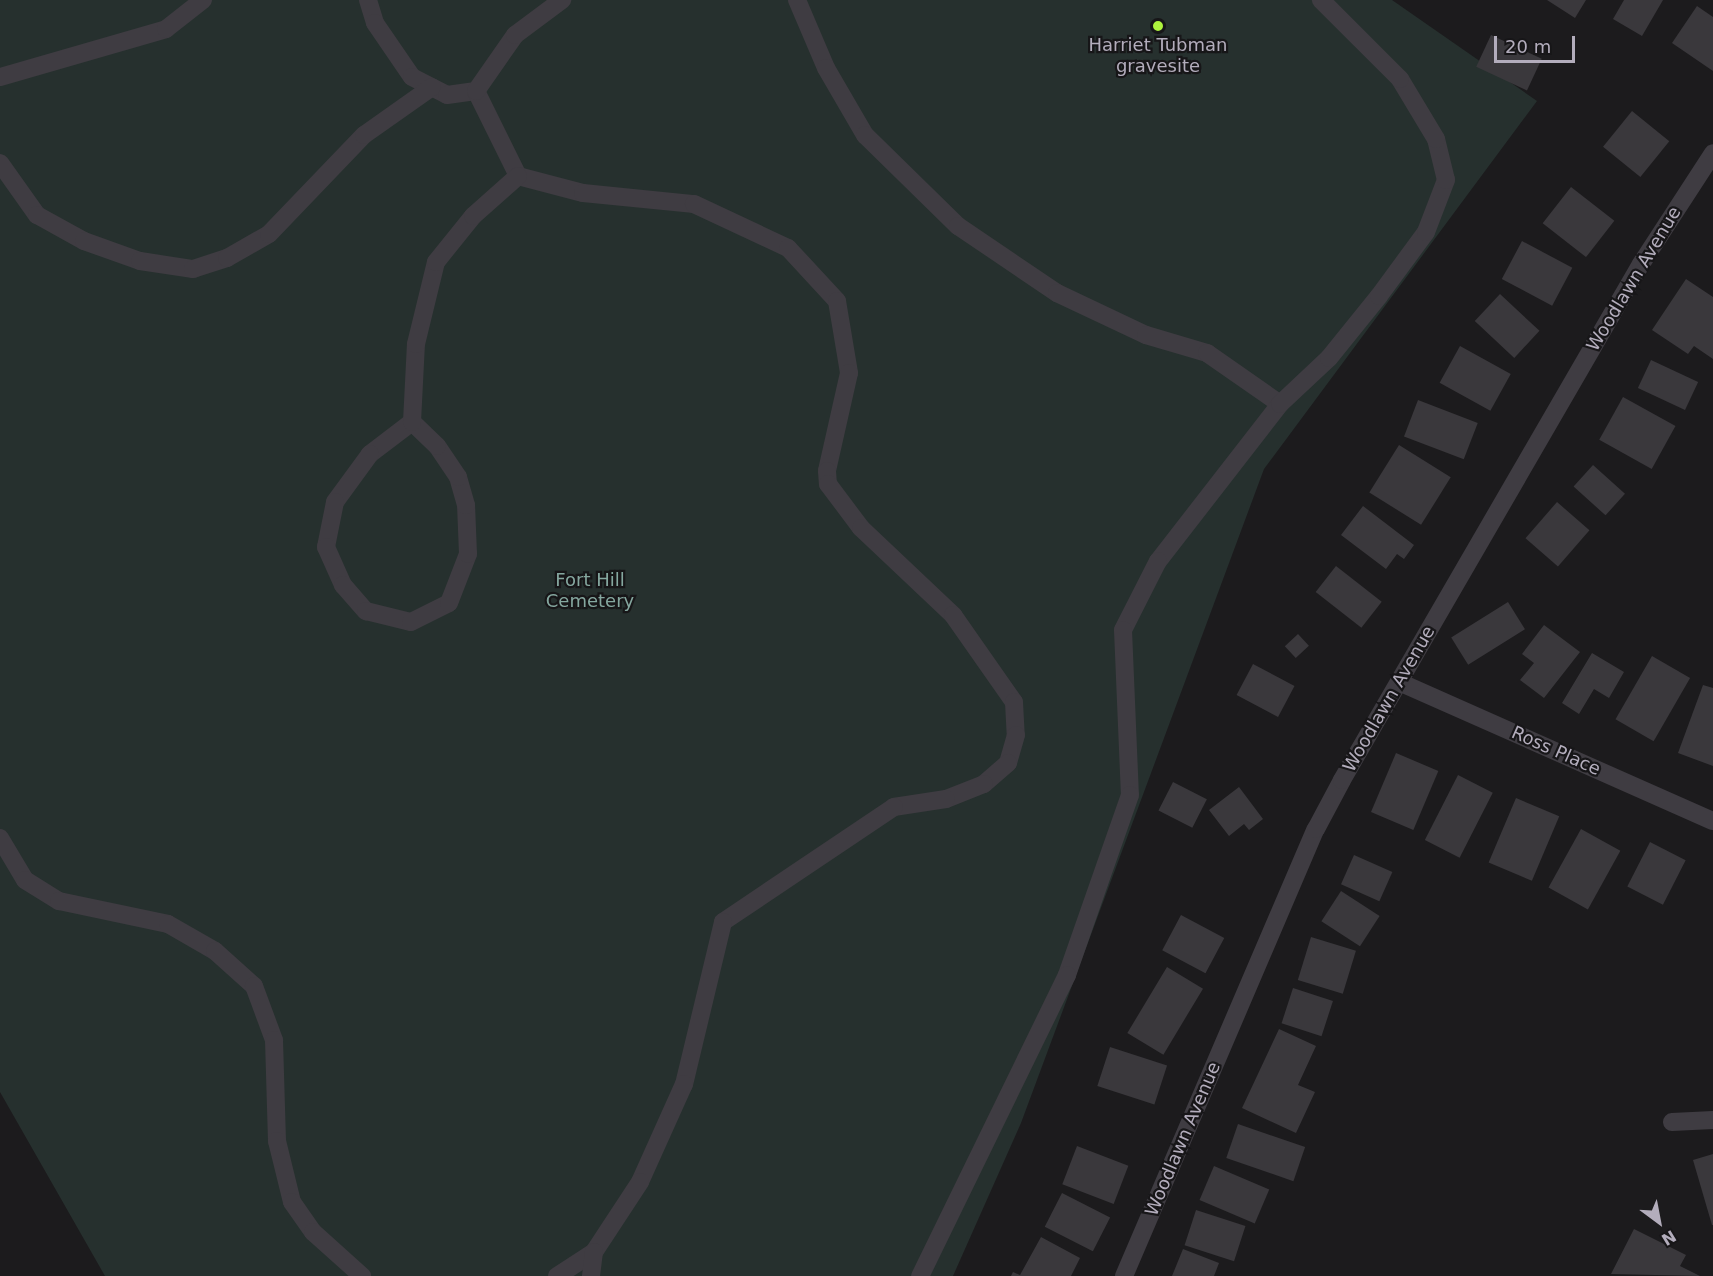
<!DOCTYPE html>
<style>
body{margin:0}
#map{position:relative;width:1713px;height:1276px;overflow:hidden;background:#1c1b1d;font-family:"DejaVu Sans",sans-serif}
div>[style]{position:absolute}
[style*='--x']{left:calc(var(--x)*1px);top:calc(var(--y)*1px);width:calc(var(--w)*1px);rotate:calc(var(--a)*1deg)}
.green>*{inset:0;background:#26302e}
.building>*{inset:0;background:#3a383c;transform-origin:0 0}
.minor>*{height:18px;margin:-9px;padding:0 9px;transform-origin:9px;border-radius:9px;background:#3f3c42}
.dots>*{width:16px;height:16px;translate:-50% -50%;box-sizing:border-box;border:3px solid #171618;border-radius:50%}
span{translate:-50% -50%;white-space:nowrap;text-align:center;line-height:1.15;-webkit-text-stroke:4.5px #171618;paint-order:stroke}
.poi-label{font-size:18px;color:#b3adbc}
.street-label{font-size:18px;color:#b3adbc}
.park-label{font-size:18px;color:#85a79f}
.north{position:absolute;left:1629px;top:1192px;width:60px;height:60px;-webkit-text-stroke:4px #171618;paint-order:stroke;rotate:148deg;font-size:16px;font-weight:700;line-height:24px;text-align:center;color:#b3adbc}
.north::after{content:'';display:block;margin:auto;width:21px;height:27px;background:#b3adbc;clip-path:polygon(50% 0,100% 100%,50% 72%,0 100%)}
.scale{position:absolute;left:1494px;top:36px;width:81px;height:27px;box-sizing:border-box;border:3px solid #b3adbc;border-top:0;padding-left:8px;font-size:18px;line-height:21px;white-space:nowrap;color:#b3adbc;-webkit-text-stroke:4px #171618;paint-order:stroke}
</style>
<div id="map">
<div class="green">
<div style="clip-path:polygon(0 0,1392px 0,1537px 101px,1264px 469px,1021px 1123px,953px 1276px,105px 1276px,0 1092px)"></div>
</div>
<div class="building">
<div style="clip-path:polygon(1547px 0,1586px 0,1575px 18px)"></div>
<div style="clip-path:polygon(1624px 0,1663px 0,1642px 36px,1613px 19px)"></div>
<div style="clip-path:polygon(1697px 6px,1713px 17px,1713px 71px,1672px 43px)"></div>
<div style="left:1491px;top:35px;width:56px;height:35px;rotate:25deg"></div>
<div style="left:1632px;top:111px;width:48px;height:46px;rotate:39deg"></div>
<div style="left:1571px;top:187px;width:55px;height:46px;rotate:38deg"></div>
<div style="left:1522px;top:241px;width:57px;height:43px;rotate:28deg"></div>
<div style="clip-path:polygon(1686px 279px,1713px 297px,1713px 359px,1694px 346px,1688px 354px,1652px 330px)"></div>
<div style="left:1500px;top:294px;width:54px;height:37px;rotate:43deg"></div>
<div style="left:1460px;top:346px;width:58px;height:42px;rotate:29deg"></div>
<div style="left:1651px;top:360px;width:52px;height:31px;rotate:25deg"></div>
<div style="left:1623px;top:397px;width:60px;height:49px;rotate:29deg"></div>
<div style="left:1418px;top:400px;width:64px;height:39px;rotate:21deg"></div>
<div style="left:1399px;top:445px;width:61px;height:56px;rotate:32deg"></div>
<div style="left:1593px;top:465px;width:43px;height:29px;rotate:42deg"></div>
<div style="left:1557px;top:502px;width:43px;height:48px;rotate:41deg"></div>
<div style="clip-path:polygon(1363px 506px,1414px 545px,1404px 559px,1397px 554px,1386px 569px,1341px 535px)"></div>
<div style="left:1336px;top:566px;width:58px;height:33px;rotate:38deg"></div>
<div style="left:1508px;top:602px;width:32px;height:67px;rotate:58deg"></div>
<div style="clip-path:polygon(1544px 625px,1580px 652px,1544px 698px,1520px 680px,1534px 663px,1522px 654px)"></div>
<div style="left:1298px;top:634px;width:16px;height:18px;rotate:47deg"></div>
<div style="clip-path:polygon(1592px 653px,1624px 672px,1609px 698px,1594px 689px,1579px 714px,1562px 703px)"></div>
<div style="left:1652px;top:656px;width:44px;height:73px;rotate:30deg"></div>
<div style="left:1253px;top:664px;width:47px;height:35px;rotate:28deg"></div>
<div style="clip-path:polygon(1703px 685px,1713px 688px,1713px 766px,1678px 753px)"></div>
<div style="left:1396px;top:753px;width:46px;height:64px;rotate:23deg"></div>
<div style="left:1458px;top:775px;width:39px;height:73px;rotate:27deg"></div>
<div style="left:1173px;top:782px;width:38px;height:32px;rotate:27deg"></div>
<div style="clip-path:polygon(1239px 787px,1263px 819px,1249px 830px,1244px 824px,1229px 836px,1209px 810px)"></div>
<div style="left:1516px;top:798px;width:47px;height:70px;rotate:23deg"></div>
<div style="left:1581px;top:829px;width:45px;height:67px;rotate:29deg"></div>
<div style="left:1650px;top:842px;width:40px;height:50px;rotate:27deg"></div>
<div style="left:1354px;top:855px;width:42px;height:32px;rotate:24deg"></div>
<div style="left:1341px;top:891px;width:46px;height:36px;rotate:33deg"></div>
<div style="left:1181px;top:915px;width:49px;height:40px;rotate:28deg"></div>
<div style="left:1311px;top:937px;width:47px;height:45px;rotate:17deg"></div>
<div style="left:1167px;top:967px;width:42px;height:77px;rotate:31deg"></div>
<div style="left:1293px;top:988px;width:42px;height:37px;rotate:18deg"></div>
<div style="clip-path:polygon(1279px 1029px,1316px 1046px,1298px 1085px,1315px 1092px,1296px 1133px,1242px 1108px)"></div>
<div style="left:1110px;top:1047px;width:60px;height:41px;rotate:18deg"></div>
<div style="left:1238px;top:1124px;width:71px;height:36px;rotate:19deg"></div>
<div style="left:1077px;top:1146px;width:55px;height:41px;rotate:21deg"></div>
<div style="clip-path:polygon(1713px 1154px,1713px 1225px,1712px 1225px,1693px 1160px)"></div>
<div style="left:1214px;top:1166px;width:60px;height:37px;rotate:23deg"></div>
<div style="left:1062px;top:1193px;width:54px;height:38px;rotate:27deg"></div>
<div style="left:1196px;top:1210px;width:52px;height:37px;rotate:18deg"></div>
<div style="clip-path:polygon(1634px 1229px,1686px 1255px,1680px 1266px,1700px 1276px,1611px 1274px)"></div>
<div style="clip-path:polygon(1041px 1237px,1080px 1258px,1071px 1276px,1011px 1276px,1013px 1272px,1020px 1275px)"></div>
<div style="clip-path:polygon(1183px 1249px,1219px 1263px,1214px 1276px,1172px 1276px)"></div>
</div>
<div class="minor">
<div style="--x:368;--y:0;--w:24;--a:73"></div>
<div style="--x:375;--y:23;--w:65;--a:55.6"></div>
<div style="--x:412;--y:77;--w:39;--a:27"></div>
<div style="--x:447;--y:95;--w:29;--a:-8"></div>
<div style="--x:476;--y:91;--w:95;--a:63.7"></div>
<div style="--x:518;--y:176;--w:67;--a:14.7"></div>
<div style="--x:583;--y:193;--w:112;--a:5.7"></div>
<div style="--x:694;--y:204;--w:104;--a:25.1"></div>
<div style="--x:788;--y:248;--w:72;--a:47.2"></div>
<div style="--x:837;--y:301;--w:73;--a:80.5"></div>
<div style="--x:849;--y:373;--w:100;--a:102.7"></div>
<div style="--x:827;--y:471;--w:13;--a:86"></div>
<div style="--x:828;--y:484;--w:55;--a:53.1"></div>
<div style="--x:861;--y:528;--w:127;--a:43.4"></div>
<div style="--x:953;--y:615;--w:106;--a:55"></div>
<div style="--x:1014;--y:702;--w:33;--a:87"></div>
<div style="--x:1016;--y:735;--w:29;--a:106"></div>
<div style="--x:1008;--y:763;--w:32;--a:139"></div>
<div style="--x:984;--y:784;--w:41;--a:158.5"></div>
<div style="--x:946;--y:799;--w:53;--a:171.3"></div>
<div style="--x:894;--y:807;--w:206;--a:146.1"></div>
<div style="--x:723;--y:922;--w:167;--a:103.5"></div>
<div style="--x:684;--y:1084;--w:107;--a:114.2"></div>
<div style="--x:640;--y:1182;--w:84;--a:123.3"></div>
<div style="--x:594;--y:1252;--w:44;--a:147"></div>
<div style="--x:797;--y:0;--w:74;--a:66.9"></div>
<div style="--x:826;--y:68;--w:78;--a:59.8"></div>
<div style="--x:865;--y:135;--w:130;--a:44.4"></div>
<div style="--x:958;--y:226;--w:120;--a:34.1"></div>
<div style="--x:1057;--y:293;--w:98;--a:25.3"></div>
<div style="--x:1146;--y:335;--w:64;--a:16.4"></div>
<div style="--x:1207;--y:353;--w:89;--a:34.9"></div>
<div style="--x:1280;--y:404;--w:199;--a:127.8"></div>
<div style="--x:1158;--y:561;--w:77;--a:116.9"></div>
<div style="--x:1123;--y:630;--w:165;--a:87.6"></div>
<div style="--x:1130;--y:795;--w:191;--a:109.3"></div>
<div style="--x:1067;--y:975;--w:335;--a:116"></div>
<div style="--x:0;--y:77;--w:173;--a:-16.1"></div>
<div style="--x:166;--y:29;--w:47;--a:-38.1"></div>
<div style="--x:476;--y:91;--w:68;--a:-55.1"></div>
<div style="--x:515;--y:35;--w:59;--a:-36.7"></div>
<div style="--x:0;--y:163;--w:64;--a:54.6"></div>
<div style="--x:37;--y:215;--w:54;--a:29"></div>
<div style="--x:84;--y:241;--w:59;--a:19.7"></div>
<div style="--x:140;--y:261;--w:54;--a:8.6"></div>
<div style="--x:193;--y:269;--w:36;--a:-18"></div>
<div style="--x:227;--y:258;--w:48;--a:-29.7"></div>
<div style="--x:269;--y:234;--w:137;--a:-46.2"></div>
<div style="--x:364;--y:135;--w:83;--a:-35.2"></div>
<div style="--x:1280;--y:404;--w:67;--a:-43.2"></div>
<div style="--x:1329;--y:358;--w:80;--a:-51.1"></div>
<div style="--x:1379;--y:296;--w:79;--a:-53.7"></div>
<div style="--x:1426;--y:232;--w:56;--a:-69"></div>
<div style="--x:1446;--y:180;--w:42;--a:-103.7"></div>
<div style="--x:1436;--y:139;--w:70;--a:-121"></div>
<div style="--x:1400;--y:79;--w:112;--a:-135"></div>
<div style="--x:412;--y:422;--w:53;--a:142.7"></div>
<div style="--x:370;--y:454;--w:59;--a:126.1"></div>
<div style="--x:335;--y:502;--w:46;--a:101.3"></div>
<div style="--x:326;--y:547;--w:42;--a:65.9"></div>
<div style="--x:343;--y:585;--w:35;--a:49"></div>
<div style="--x:366;--y:611;--w:46;--a:13.7"></div>
<div style="--x:411;--y:622;--w:42;--a:-26.6"></div>
<div style="--x:449;--y:603;--w:53;--a:-68.8"></div>
<div style="--x:468;--y:554;--w:49;--a:-92.3"></div>
<div style="--x:466;--y:505;--w:29;--a:-106"></div>
<div style="--x:458;--y:477;--w:37;--a:-124"></div>
<div style="--x:437;--y:446;--w:35;--a:-136"></div>
<div style="--x:412;--y:422;--w:78;--a:-87.1"></div>
<div style="--x:416;--y:344;--w:84;--a:-76.3"></div>
<div style="--x:436;--y:262;--w:59;--a:-51.2"></div>
<div style="--x:473;--y:216;--w:60;--a:-41.6"></div>
<div style="--x:1399;--y:682;--w:343;--a:23.9"></div>
<div style="--x:0;--y:838;--w:49;--a:59.2"></div>
<div style="--x:25;--y:880;--w:40;--a:32"></div>
<div style="--x:59;--y:901;--w:111;--a:11.9"></div>
<div style="--x:168;--y:924;--w:54;--a:29.9"></div>
<div style="--x:215;--y:951;--w:52;--a:41.9"></div>
<div style="--x:254;--y:986;--w:58;--a:69.7"></div>
<div style="--x:274;--y:1040;--w:101;--a:88.3"></div>
<div style="--x:277;--y:1141;--w:63;--a:76.2"></div>
<div style="--x:292;--y:1202;--w:37;--a:55"></div>
<div style="--x:313;--y:1232;--w:66;--a:41.9"></div>
<div style="--x:1672;--y:1122;--w:41;--a:-2.8"></div>
<div style="--x:591;--y:1276;--w:24;--a:-83"></div>
<div style="--x:1124;--y:1276;--w:486;--a:-66.8"></div>
<div style="--x:1316;--y:829;--w:55;--a:-62"></div>
<div style="--x:1342;--y:780;--w:596;--a:-59.91"></div>
<div style="--x:1641;--y:264;--w:132;--a:-57"></div>
</div>
<div class="dots">
<div style="left:1158px;top:26px;background:#aef33d"></div>
</div>
<div class="poi-label">
<span style="left:1158px;top:56px">Harriet Tubman<br>gravesite</span>
</div>
<div class="street-label">
<span style="left:1634px;top:279px;rotate:-59deg">Woodlawn Avenue</span>
<span style="left:1389px;top:699px;rotate:-60deg">Woodlawn Avenue</span>
<span style="left:1556px;top:751px;rotate:24deg">Ross Place</span>
<span style="left:1183px;top:1139px;rotate:-67deg">Woodlawn Avenue</span>
</div>
<div class="park-label">
<span style="left:590px;top:591px">Fort Hill<br>Cemetery</span>
</div>
<div class="north">N</div>
<div class="scale">20 m</div>
</div>
